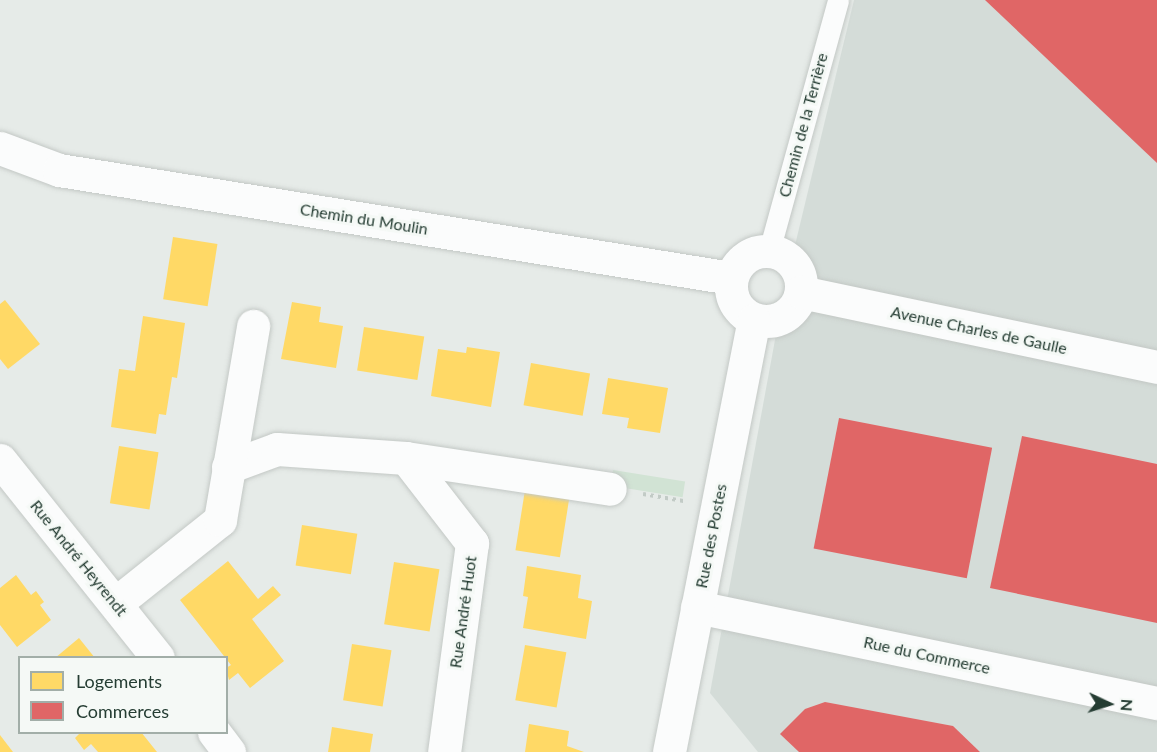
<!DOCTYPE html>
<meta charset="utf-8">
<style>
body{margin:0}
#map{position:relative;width:1157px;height:752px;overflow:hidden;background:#e6ebe8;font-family:Lato,sans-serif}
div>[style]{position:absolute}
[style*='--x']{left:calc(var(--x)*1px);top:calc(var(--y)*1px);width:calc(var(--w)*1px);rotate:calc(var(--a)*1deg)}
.built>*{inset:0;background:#d4dcd8}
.green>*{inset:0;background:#d1e3d4;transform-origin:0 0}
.homes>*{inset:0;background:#ffd966;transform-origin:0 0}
.shops>*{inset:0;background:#e06666;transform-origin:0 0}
.path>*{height:4px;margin-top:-2px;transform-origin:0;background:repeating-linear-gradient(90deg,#c2cbc6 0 3px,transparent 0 7.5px)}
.roads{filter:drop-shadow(0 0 2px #c3c8c5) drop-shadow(0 0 2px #c3c8c5)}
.lane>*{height:21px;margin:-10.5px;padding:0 10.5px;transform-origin:10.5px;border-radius:10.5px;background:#fbfcfc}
.street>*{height:33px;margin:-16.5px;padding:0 16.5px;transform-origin:16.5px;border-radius:16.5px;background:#fbfcfc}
.street>.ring{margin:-16.5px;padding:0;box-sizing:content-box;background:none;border:33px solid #fbfcfc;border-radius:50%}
span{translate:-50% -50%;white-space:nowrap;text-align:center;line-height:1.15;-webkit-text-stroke:6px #f5f9f6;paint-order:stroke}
.street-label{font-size:16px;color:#253d33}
.legend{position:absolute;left:18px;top:656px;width:210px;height:78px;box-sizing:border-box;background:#f5f9f6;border:2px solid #a2aea8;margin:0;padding:8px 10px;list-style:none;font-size:18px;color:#253d33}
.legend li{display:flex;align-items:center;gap:12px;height:30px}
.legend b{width:30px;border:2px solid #a2aea8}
.north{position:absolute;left:1079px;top:674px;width:60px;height:60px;-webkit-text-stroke:4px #f5f9f6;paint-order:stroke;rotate:94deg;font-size:16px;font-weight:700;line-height:24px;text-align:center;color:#253d33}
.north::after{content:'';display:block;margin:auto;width:21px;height:27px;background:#253d33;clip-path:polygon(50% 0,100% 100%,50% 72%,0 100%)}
</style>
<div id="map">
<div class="built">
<div style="clip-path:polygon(854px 0,1157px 0,1157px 752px,758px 752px,710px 693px,784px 291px)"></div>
</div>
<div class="green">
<div style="left:613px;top:470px;width:73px;height:16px;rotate:9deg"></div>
</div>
<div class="homes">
<div style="left:173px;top:237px;width:45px;height:63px;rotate:9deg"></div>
<div style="clip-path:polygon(5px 300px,40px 344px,8px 369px,0 359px,0 304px)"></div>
<div style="clip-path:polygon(292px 302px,321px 307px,319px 322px,343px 326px,336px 368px,281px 359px)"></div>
<div style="clip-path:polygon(143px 316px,185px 323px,177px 378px,172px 377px,166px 415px,159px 414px,156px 434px,111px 427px,119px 369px,135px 371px)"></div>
<div style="left:364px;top:327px;width:61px;height:44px;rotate:9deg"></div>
<div style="clip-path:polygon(467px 347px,500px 352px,491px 407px,431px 396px,438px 349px,466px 353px)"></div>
<div style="left:531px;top:363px;width:60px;height:43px;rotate:10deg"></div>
<div style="clip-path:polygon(608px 378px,668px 388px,660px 433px,627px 428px,629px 418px,602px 414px)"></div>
<div style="left:119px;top:446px;width:40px;height:58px;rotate:9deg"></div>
<div style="left:525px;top:490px;width:45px;height:61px;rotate:9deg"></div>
<div style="left:302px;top:525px;width:56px;height:41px;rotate:9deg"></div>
<div style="clip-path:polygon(228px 561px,258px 599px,273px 586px,281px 595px,252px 619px,284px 661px,250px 688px,238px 673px,229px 680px,226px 668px,231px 665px,180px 600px)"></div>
<div style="left:394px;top:562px;width:46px;height:63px;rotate:9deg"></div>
<div style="clip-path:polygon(527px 566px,581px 575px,578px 598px,592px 601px,586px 639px,523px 628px,528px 597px,523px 596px)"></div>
<div style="clip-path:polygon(16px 575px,31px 595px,36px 591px,44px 602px,40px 605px,51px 620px,17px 647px,0 625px,0 588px)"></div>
<div style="clip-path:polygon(79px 638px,95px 658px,55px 658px)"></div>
<div style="left:352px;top:644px;width:40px;height:57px;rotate:9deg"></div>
<div style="left:525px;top:645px;width:42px;height:56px;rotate:10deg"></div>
<div style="clip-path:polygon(529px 724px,569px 731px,567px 746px,584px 752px,525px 752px)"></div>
<div style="clip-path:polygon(332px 727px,373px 734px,370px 752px,328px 752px)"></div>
<div style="clip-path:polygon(81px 732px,141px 732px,157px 752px,98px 752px,91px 744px,84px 750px,75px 738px)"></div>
<div style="clip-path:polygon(0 735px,13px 752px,0 752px)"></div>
</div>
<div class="shops">
<div style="clip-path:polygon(985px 0,1157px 0,1157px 163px)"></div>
<div style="left:839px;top:418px;width:156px;height:133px;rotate:11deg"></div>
<div style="clip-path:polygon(1022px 436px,1157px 464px,1157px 623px,990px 588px)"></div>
<div style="clip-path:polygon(825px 702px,953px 726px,980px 752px,799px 752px,780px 734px,805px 709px)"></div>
</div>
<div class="path">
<div style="--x:643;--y:494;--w:41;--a:9.9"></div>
</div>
<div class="roads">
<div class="lane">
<div style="--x:769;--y:251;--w:260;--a:-74.6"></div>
</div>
<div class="street">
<div style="--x:0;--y:148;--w:63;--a:20.4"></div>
<div style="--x:59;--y:170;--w:681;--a:9.13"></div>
<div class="ring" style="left:731px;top:251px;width:37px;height:37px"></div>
<div style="--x:801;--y:292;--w:364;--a:11.9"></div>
<div style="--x:406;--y:458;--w:108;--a:52.2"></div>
<div style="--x:472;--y:543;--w:211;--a:97.6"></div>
<div style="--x:0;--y:460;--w:253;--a:51.4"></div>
<div style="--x:228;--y:467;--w:52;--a:-20.2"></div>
<div style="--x:277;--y:449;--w:129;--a:4"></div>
<div style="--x:406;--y:458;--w:206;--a:8.6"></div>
<div style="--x:116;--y:603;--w:133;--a:-38.6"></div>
<div style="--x:220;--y:520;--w:197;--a:-80.3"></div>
<div style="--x:697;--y:607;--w:470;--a:11.8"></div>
<div style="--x:214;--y:732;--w:25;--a:53"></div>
<div style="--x:669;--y:752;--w:440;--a:-78.9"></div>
</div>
</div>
<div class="street-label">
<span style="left:803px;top:125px;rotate:-75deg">Chemin de la Terrière</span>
<span style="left:364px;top:219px;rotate:9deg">Chemin du Moulin</span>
<span style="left:979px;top:330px;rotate:12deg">Avenue Charles de Gaulle</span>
<span style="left:711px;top:536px;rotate:-79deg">Rue des Postes</span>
<span style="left:79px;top:558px;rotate:51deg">Rue André Heyrendt</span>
<span style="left:463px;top:612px;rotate:-82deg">Rue André Huot</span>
<span style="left:927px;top:655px;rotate:12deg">Rue du Commerce</span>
</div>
<ul class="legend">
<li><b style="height:16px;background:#ffd966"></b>Logements</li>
<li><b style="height:16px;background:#e06666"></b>Commerces</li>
</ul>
<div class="north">N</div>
</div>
